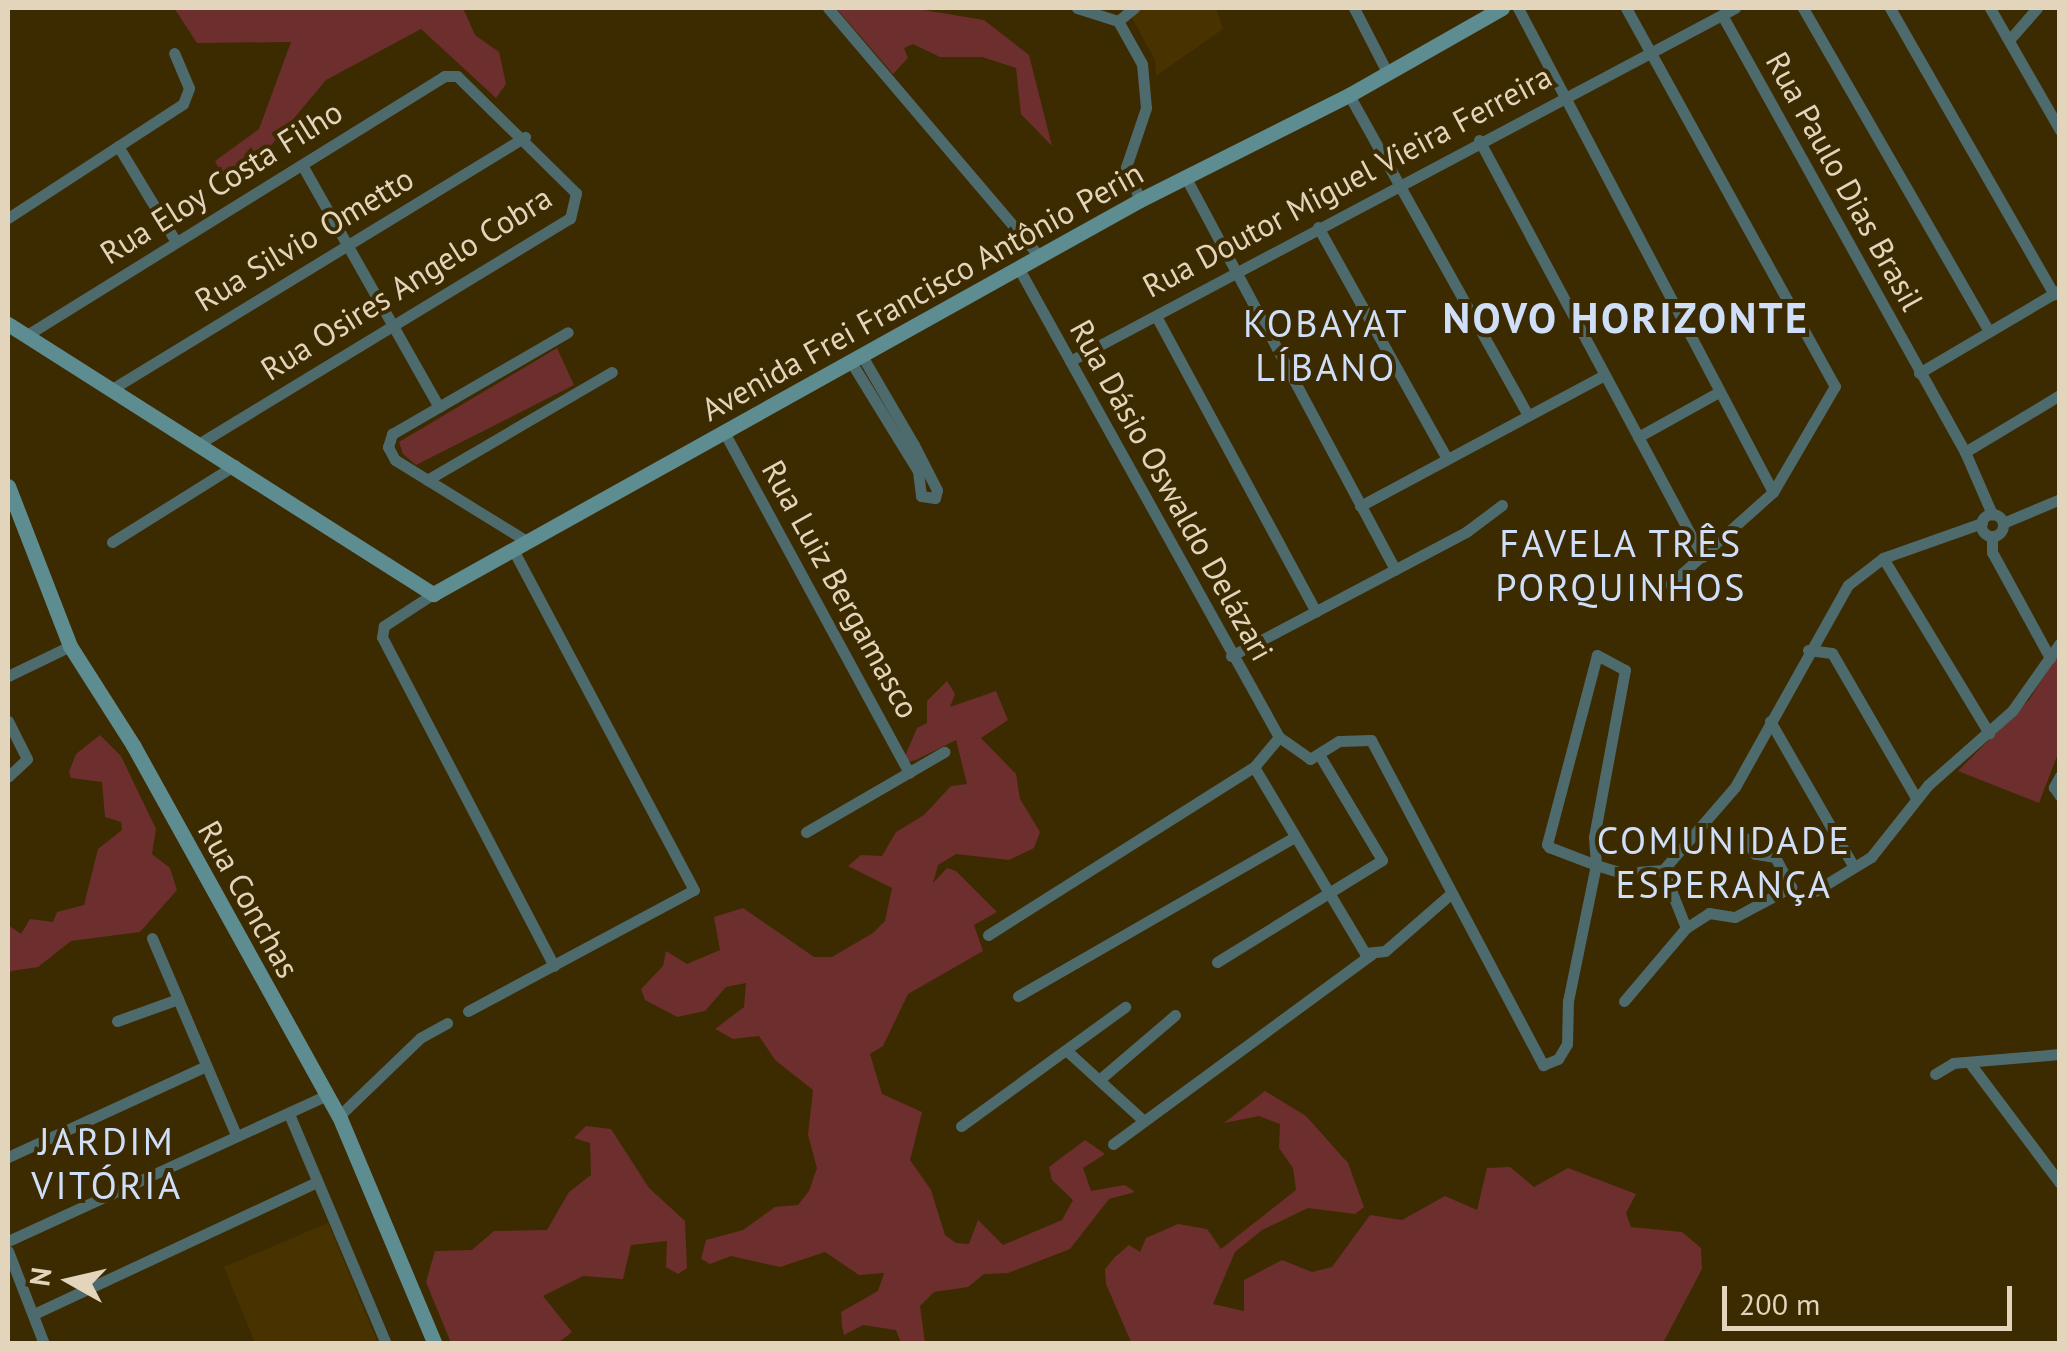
<!DOCTYPE html>
<meta charset="utf-8">
<style>
body{margin:0}
#map{position:relative;width:2067px;height:1351px;overflow:hidden;background:#3c2a01;font-family:"PT Sans",sans-serif}
div>[style]{position:absolute}
[style*='--x']{left:calc(var(--x)*1px);top:calc(var(--y)*1px);width:calc(var(--w)*1px);rotate:calc(var(--a)*1deg)}
.built>*{inset:0;background:#483300}
.green>*{inset:0;background:#6c2f2d}
.street>*{height:11px;margin:-5.5px;padding:0 5.5px;transform-origin:5.5px;border-radius:5.5px;background:#4d6a6d}
.street>.ring{margin:-5.5px;padding:0;box-sizing:content-box;background:none;border:11px solid #4d6a6d;border-radius:50%}
.secondary>*{height:15px;margin:-7.5px;padding:0 7.5px;transform-origin:7.5px;border-radius:7.5px;background:#5d8c91}
span{translate:-50% -50%;white-space:nowrap;text-align:center;line-height:1.15;-webkit-text-stroke:8px #3c2a01;paint-order:stroke}
.street-label{font-size:32px;color:#e3d5bb}
.quarter-label{font-size:38px;color:#d0dff9;letter-spacing:2.5px}
.district-label{font-size:42px;color:#d0dff9;font-weight:700;letter-spacing:2.5px}
.frame{position:absolute;inset:0;border:10px solid #e3d5bb;pointer-events:none}
.north{position:absolute;left:20px;top:1231px;width:100px;height:100px;-webkit-text-stroke:8px #3c2a01;paint-order:stroke;rotate:278deg;font-size:28px;font-weight:700;line-height:40px;text-align:center;color:#e3d5bb}
.north::after{content:'';display:block;margin:auto;width:35px;height:45px;background:#e3d5bb;clip-path:polygon(50% 0,100% 100%,50% 72%,0 100%)}
.scale{position:absolute;left:1722px;top:1286px;width:290px;height:45px;box-sizing:border-box;border:5px solid #e3d5bb;border-top:0;padding-left:12px;font-size:30px;line-height:35px;white-space:nowrap;color:#e3d5bb;-webkit-text-stroke:8px #3c2a01;paint-order:stroke}
</style>
<div id="map">
<div class="built">
<div style="clip-path:polygon(1142px 8px,1216px 8px,1223px 29px,1156px 76px,1155px 60px,1131px 16px)"></div>
<div style="clip-path:polygon(328px 1223px,378px 1343px,255px 1343px,224px 1267px)"></div>
</div>
<div class="green">
<div style="clip-path:polygon(174px 8px,463px 8px,475px 35px,499px 52px,506px 84px,496px 98px,421px 29px,326px 80px,231px 193px,215px 161px,259px 129px,291px 42px,197px 43px)"></div>
<div style="clip-path:polygon(836px 8px,912px 8px,984px 20px,1029px 55px,1052px 146px,1021px 114px,1016px 68px,982px 57px,940px 57px,913px 44px,904px 48px,908px 58px,893px 74px)"></div>
<div style="clip-path:polygon(557px 348px,574px 385px,416px 465px,403px 454px,399px 442px)"></div>
<div style="clip-path:polygon(2059px 653px,2059px 751px,2039px 803px,1958px 771px,2029px 700px)"></div>
<div style="clip-path:polygon(947px 681px,955px 694px,950px 707px,996px 691px,1008px 720px,981px 738px,1016px 774px,1020px 799px,1040px 832px,1034px 848px,1009px 860px,956px 854px,938px 865px,933px 883px,947px 868px,956px 871px,997px 912px,974px 925px,983px 951px,908px 994px,883px 1046px,870px 1054px,882px 1094px,922px 1112px,910px 1160px,931px 1190px,945px 1235px,956px 1243px,969px 1244px,978px 1220px,1003px 1245px,1062px 1220px,1073px 1200px,1052px 1180px,1049px 1167px,1085px 1140px,1105px 1154px,1083px 1168px,1091px 1191px,1125px 1185px,1135px 1192px,1109px 1199px,1070px 1249px,1008px 1273px,984px 1274px,968px 1287px,934px 1292px,920px 1306px,925px 1343px,901px 1343px,896px 1330px,863px 1325px,844px 1335px,842px 1326px,841px 1312px,878px 1291px,884px 1273px,859px 1275px,825px 1252px,780px 1267px,731px 1256px,710px 1264px,701px 1259px,706px 1240px,743px 1230px,775px 1207px,798px 1205px,809px 1191px,817px 1168px,808px 1135px,813px 1090px,775px 1060px,759px 1036px,733px 1039px,715px 1029px,744px 1007px,746px 983px,726px 987px,705px 1011px,677px 1017px,645px 1000px,641px 989px,663px 966px,666px 951px,687px 964px,720px 950px,714px 917px,743px 908px,814px 957px,832px 957px,873px 933px,885px 921px,892px 888px,848px 866px,861px 855px,882px 856px,896px 832px,924px 815px,951px 786px,967px 784px,956px 740px,916px 760px,907px 762px,905px 756px,917px 728px,927px 723px,927px 701px)"></div>
<div style="clip-path:polygon(100px 735px,121px 756px,156px 829px,152px 854px,170px 868px,177px 890px,140px 932px,71px 941px,38px 967px,11px 971px,8px 978px,8px 925px,21px 934px,30px 919px,53px 922px,57px 912px,84px 905px,98px 849px,122px 830px,121px 822px,105px 817px,102px 782px,71px 778px,69px 772px,76px 754px)"></div>
<div style="clip-path:polygon(1265px 1091px,1306px 1116px,1348px 1163px,1364px 1207px,1355px 1214px,1308px 1208px,1262px 1230px,1235px 1252px,1213px 1304px,1244px 1311px,1244px 1280px,1282px 1260px,1312px 1272px,1332px 1267px,1370px 1215px,1402px 1220px,1445px 1196px,1477px 1210px,1487px 1168px,1510px 1167px,1534px 1187px,1568px 1168px,1636px 1194px,1626px 1213px,1631px 1227px,1682px 1232px,1701px 1248px,1702px 1269px,1663px 1343px,1131px 1342px,1106px 1284px,1105px 1269px,1115px 1257px,1129px 1245px,1140px 1252px,1146px 1238px,1178px 1224px,1207px 1229px,1221px 1249px,1296px 1190px,1293px 1168px,1279px 1148px,1280px 1124px,1259px 1116px,1224px 1123px)"></div>
<div style="clip-path:polygon(586px 1126px,611px 1129px,649px 1188px,685px 1221px,687px 1268px,678px 1274px,666px 1267px,667px 1241px,631px 1245px,623px 1279px,583px 1276px,543px 1296px,572px 1332px,558px 1343px,451px 1343px,426px 1282px,435px 1251px,472px 1250px,494px 1231px,547px 1230px,569px 1192px,591px 1175px,590px 1143px,574px 1138px)"></div>
</div>
<div class="street">
<div style="--x:828;--y:8;--w:327;--a:49.6"></div>
<div style="--x:1077;--y:8;--w:43;--a:17.6"></div>
<div style="--x:1118;--y:21;--w:49;--a:60.8"></div>
<div style="--x:1142;--y:64;--w:44;--a:84.8"></div>
<div style="--x:1146;--y:108;--w:62;--a:108.7"></div>
<div style="--x:1126;--y:167;--w:36;--a:67"></div>
<div style="--x:1354;--y:8;--w:70;--a:62.7"></div>
<div style="--x:1518;--y:8;--w:547;--a:62.22"></div>
<div style="--x:1626;--y:8;--w:432;--a:61.1"></div>
<div style="--x:1835;--y:386;--w:123;--a:120.3"></div>
<div style="--x:1773;--y:492;--w:138;--a:138.2"></div>
<div style="--x:1803;--y:8;--w:371;--a:60.1"></div>
<div style="--x:1890;--y:8;--w:330;--a:60.2"></div>
<div style="--x:1990;--y:8;--w:141;--a:60.2"></div>
<div style="--x:1722;--y:15;--w:500;--a:60.92"></div>
<div style="--x:1965;--y:452;--w:68;--a:66.5"></div>
<div style="--x:1118;--y:21;--w:21;--a:-39"></div>
<div style="--x:2010;--y:39;--w:41;--a:-48.9"></div>
<div style="--x:1349;--y:95;--w:367;--a:60.8"></div>
<div style="--x:1479;--y:140;--w:473;--a:61.8"></div>
<div style="--x:118;--y:146;--w:110;--a:58.8"></div>
<div style="--x:302;--y:165;--w:278;--a:60.5"></div>
<div style="--x:1186;--y:178;--w:444;--a:61.9"></div>
<div style="--x:8;--y:218;--w:209;--a:-33.1"></div>
<div style="--x:183;--y:104;--w:17;--a:-69"></div>
<div style="--x:189;--y:88;--w:38;--a:-113"></div>
<div style="--x:1318;--y:227;--w:265;--a:60.9"></div>
<div style="--x:1019;--y:269;--w:535;--a:60.95"></div>
<div style="--x:1279;--y:737;--w:38;--a:35"></div>
<div style="--x:1310;--y:759;--w:34;--a:-32"></div>
<div style="--x:1339;--y:741;--w:32;--a:-2"></div>
<div style="--x:1371;--y:740;--w:368;--a:62.1"></div>
<div style="--x:1543;--y:1065;--w:16;--a:-22"></div>
<div style="--x:1558;--y:1059;--w:17;--a:-59"></div>
<div style="--x:1567;--y:1044;--w:43;--a:-88.7"></div>
<div style="--x:1568;--y:1001;--w:139;--a:-78.4"></div>
<div style="--x:1596;--y:865;--w:28;--a:-94"></div>
<div style="--x:1594;--y:837;--w:170;--a:-79.5"></div>
<div style="--x:1625;--y:670;--w:32;--a:-152"></div>
<div style="--x:1597;--y:655;--w:196;--a:104.8"></div>
<div style="--x:1547;--y:844;--w:4;--a:56"></div>
<div style="--x:1549;--y:847;--w:50;--a:21"></div>
<div style="--x:1596;--y:865;--w:28;--a:17"></div>
<div style="--x:1623;--y:873;--w:40;--a:-4.3"></div>
<div style="--x:1663;--y:870;--w:110;--a:-49.1"></div>
<div style="--x:1735;--y:787;--w:231;--a:-60.8"></div>
<div style="--x:1848;--y:585;--w:44;--a:-37.6"></div>
<div style="--x:1883;--y:558;--w:105;--a:-19.5"></div>
<div style="--x:1156;--y:316;--w:336;--a:61.6"></div>
<div style="--x:27;--y:335;--w:491;--a:-31.8"></div>
<div style="--x:444;--y:76;--w:13;--a:0"></div>
<div style="--x:457;--y:76;--w:167;--a:44.5"></div>
<div style="--x:576;--y:193;--w:26;--a:103"></div>
<div style="--x:570;--y:218;--w:433;--a:148.7"></div>
<div style="--x:1070;--y:361;--w:753;--a:-27.96"></div>
<div style="--x:851;--y:362;--w:128;--a:58.4"></div>
<div style="--x:918;--y:471;--w:25;--a:83"></div>
<div style="--x:921;--y:496;--w:14;--a:8"></div>
<div style="--x:935;--y:498;--w:8;--a:-76"></div>
<div style="--x:937;--y:490;--w:51;--a:-117.1"></div>
<div style="--x:914;--y:445;--w:103;--a:-120.3"></div>
<div style="--x:1919;--y:373;--w:164;--a:-30.5"></div>
<div style="--x:112;--y:389;--w:484;--a:-31.4"></div>
<div style="--x:724;--y:432;--w:388;--a:61.5"></div>
<div style="--x:1638;--y:437;--w:93;--a:-29.1"></div>
<div style="--x:1965;--y:452;--w:111;--a:-31"></div>
<div style="--x:427;--y:480;--w:214;--a:-30.3"></div>
<div style="--x:1360;--y:506;--w:277;--a:-28.2"></div>
<div class="ring" style="left:1981px;top:514px;width:11px;height:11px"></div>
<div style="--x:2003;--y:523;--w:62;--a:-22.8"></div>
<div style="--x:1992;--y:536;--w:16;--a:90"></div>
<div style="--x:1992;--y:552;--w:121;--a:61.3"></div>
<div style="--x:112;--y:542;--w:145;--a:-32"></div>
<div style="--x:528;--y:542;--w:156;--a:-148.3"></div>
<div style="--x:395;--y:460;--w:15;--a:-118"></div>
<div style="--x:388;--y:447;--w:14;--a:-73"></div>
<div style="--x:392;--y:434;--w:203;--a:-30.1"></div>
<div style="--x:1883;--y:558;--w:205;--a:58.8"></div>
<div style="--x:433;--y:594;--w:59;--a:146.9"></div>
<div style="--x:384;--y:626;--w:11;--a:100"></div>
<div style="--x:382;--y:637;--w:371;--a:62.4"></div>
<div style="--x:1808;--y:650;--w:24;--a:7"></div>
<div style="--x:1832;--y:653;--w:168;--a:59.9"></div>
<div style="--x:1231;--y:656;--w:266;--a:-27.8"></div>
<div style="--x:1466;--y:532;--w:45;--a:-36.9"></div>
<div style="--x:8;--y:676;--w:69;--a:-25.8"></div>
<div style="--x:8;--y:721;--w:42;--a:63.4"></div>
<div style="--x:27;--y:759;--w:26;--a:137"></div>
<div style="--x:1770;--y:721;--w:168;--a:60.1"></div>
<div style="--x:1254;--y:767;--w:217;--a:59.2"></div>
<div style="--x:1365;--y:953;--w:20;--a:-6"></div>
<div style="--x:1385;--y:951;--w:84;--a:-41.1"></div>
<div style="--x:2060;--y:776;--w:13;--a:119"></div>
<div style="--x:2054;--y:787;--w:11;--a:56"></div>
<div style="--x:806;--y:832;--w:160;--a:-30.1"></div>
<div style="--x:1815;--y:891;--w:66;--a:-31.3"></div>
<div style="--x:1871;--y:857;--w:92;--a:-51.6"></div>
<div style="--x:1928;--y:785;--w:112;--a:-41.4"></div>
<div style="--x:2012;--y:711;--w:83;--a:-54.8"></div>
<div style="--x:1686;--y:928;--w:27;--a:-33"></div>
<div style="--x:1709;--y:913;--w:26;--a:9"></div>
<div style="--x:1735;--y:917;--w:64;--a:-28.2"></div>
<div style="--x:1791;--y:887;--w:34;--a:-118"></div>
<div style="--x:1775;--y:857;--w:20;--a:-171"></div>
<div style="--x:1755;--y:854;--w:19;--a:-122"></div>
<div style="--x:988;--y:935;--w:315;--a:-32.3"></div>
<div style="--x:1254;--y:767;--w:39;--a:-50"></div>
<div style="--x:152;--y:938;--w:214;--a:66.9"></div>
<div style="--x:1217;--y:962;--w:194;--a:-31.7"></div>
<div style="--x:1382;--y:860;--w:121;--a:-120.8"></div>
<div style="--x:1018;--y:996;--w:319;--a:-29.9"></div>
<div style="--x:1624;--y:1001;--w:96;--a:-49.7"></div>
<div style="--x:1686;--y:928;--w:62;--a:-111.6"></div>
<div style="--x:468;--y:1011;--w:256;--a:-28.2"></div>
<div style="--x:694;--y:890;--w:385;--a:-118"></div>
<div style="--x:117;--y:1021;--w:65;--a:-19.8"></div>
<div style="--x:1067;--y:1051;--w:104;--a:42.3"></div>
<div style="--x:1969;--y:1062;--w:151;--a:53.1"></div>
<div style="--x:1935;--y:1074;--w:21;--a:-31"></div>
<div style="--x:1953;--y:1063;--w:107;--a:-4.8"></div>
<div style="--x:1099;--y:1080;--w:100;--a:-40.5"></div>
<div style="--x:289;--y:1114;--w:250;--a:67.1"></div>
<div style="--x:339;--y:1116;--w:112;--a:-43.9"></div>
<div style="--x:420;--y:1038;--w:31;--a:-29"></div>
<div style="--x:961;--y:1126;--w:203;--a:-36"></div>
<div style="--x:1113;--y:1144;--w:321;--a:-36.3"></div>
<div style="--x:8;--y:1157;--w:218;--a:-24.7"></div>
<div style="--x:8;--y:1241;--w:351;--a:-24.6"></div>
<div style="--x:8;--y:1251;--w:100;--a:68.8"></div>
<div style="--x:36;--y:1313;--w:308;--a:-25"></div>
</div>
<div class="secondary">
<div style="--x:8;--y:324;--w:504;--a:32.43"></div>
<div style="--x:433;--y:594;--w:809;--a:-29.13"></div>
<div style="--x:1140;--y:200;--w:234;--a:-26.7"></div>
<div style="--x:1349;--y:95;--w:176;--a:-29.6"></div>
<div style="--x:8;--y:486;--w:172;--a:68.8"></div>
<div style="--x:70;--y:646;--w:117;--a:57.5"></div>
<div style="--x:133;--y:745;--w:424;--a:61"></div>
<div style="--x:339;--y:1116;--w:247;--a:67.2"></div>
</div>
<div class="street-label">
<span style="left:1347px;top:181px;rotate:-28deg">Rua Doutor Miguel Vieira Ferreira</span>
<span style="left:1845px;top:181px;rotate:61deg">Rua Paulo Dias Brasil</span>
<span style="left:221px;top:182px;rotate:-32deg">Rua Eloy Costa Filho</span>
<span style="left:304px;top:239px;rotate:-31deg">Rua Silvio Ometto</span>
<span style="left:406px;top:283px;rotate:-32deg">Rua Osires Angelo Cobra</span>
<span style="left:922px;top:291px;rotate:-29deg">Avenida Frei Francisco Antônio Perin</span>
<span style="left:1172px;top:490px;rotate:61deg">Rua Dásio Oswaldo Delázari</span>
<span style="left:841px;top:589px;rotate:61deg">Rua Luiz Bergamasco</span>
<span style="left:249px;top:899px;rotate:61deg">Rua Conchas</span>
</div>
<div class="quarter-label">
<span style="left:1326px;top:345px">KOBAYAT<br>LÍBANO</span>
<span style="left:1621px;top:565px">FAVELA TRÊS<br>PORQUINHOS</span>
<span style="left:1724px;top:862px">COMUNIDADE<br>ESPERANÇA</span>
<span style="left:107px;top:1163px">JARDIM<br>VITÓRIA</span>
</div>
<div class="district-label">
<span style="left:1626px;top:318px">NOVO HORIZONTE</span>
</div>
<div class="frame"></div>
<div class="north">N</div>
<div class="scale">200 m</div>
</div>
